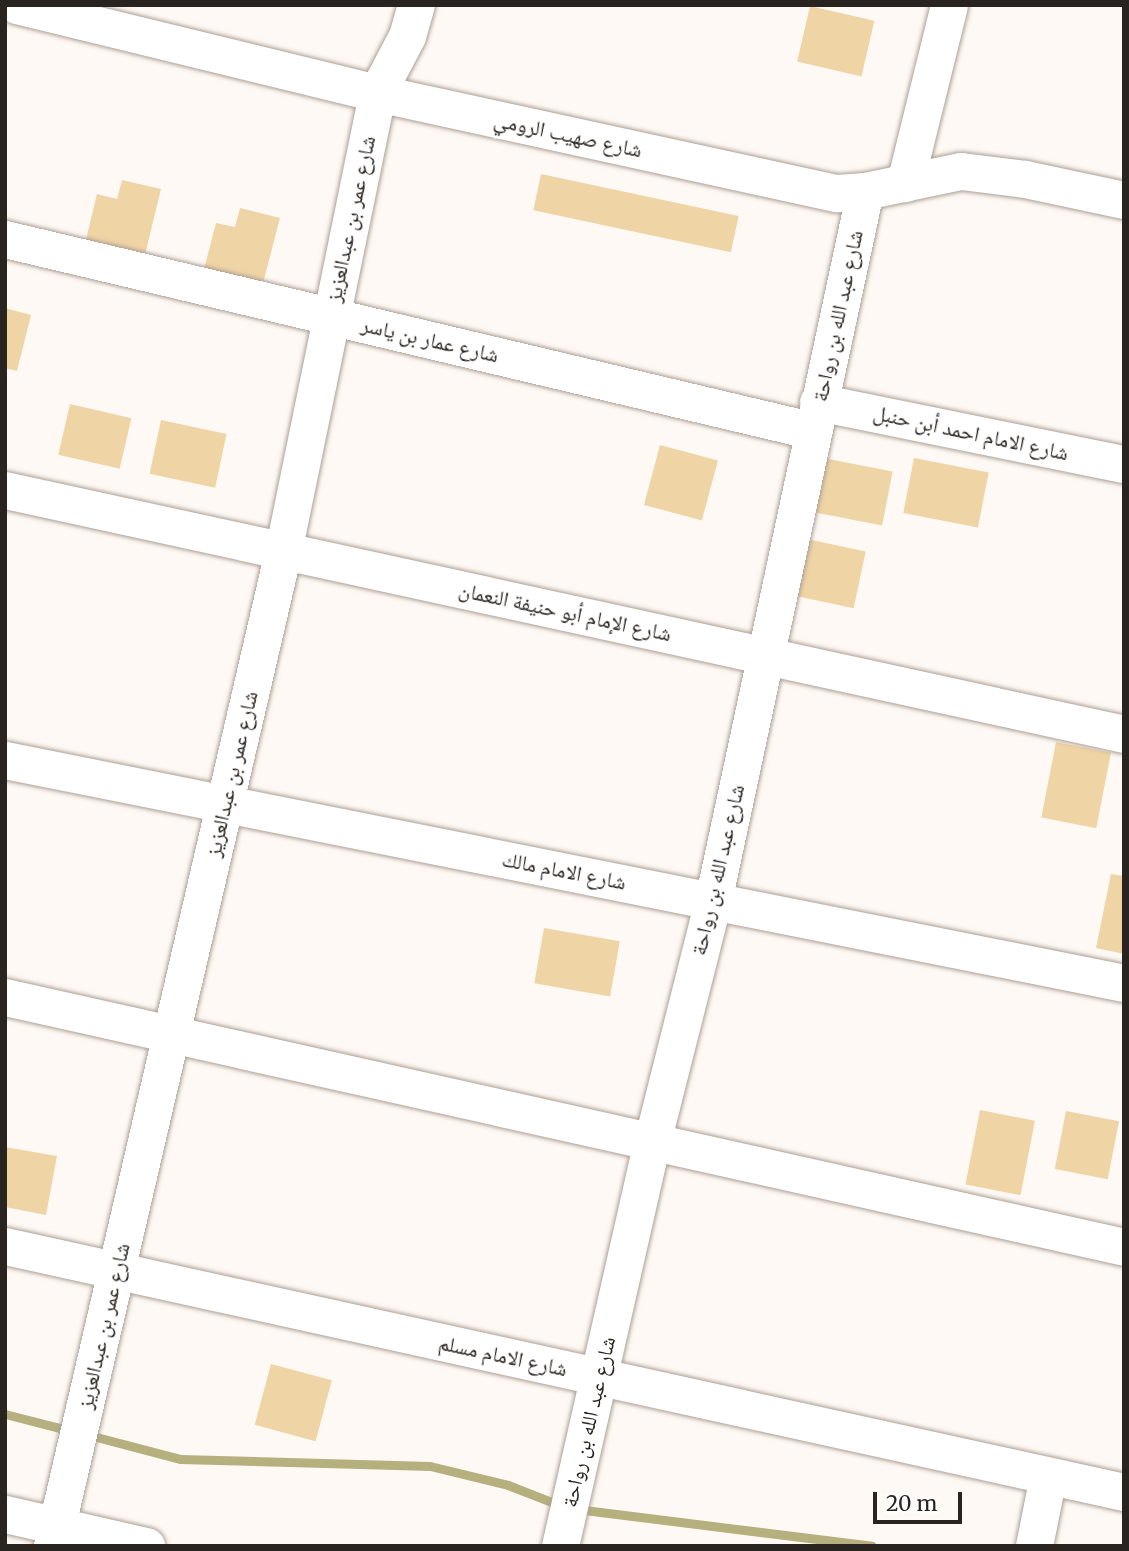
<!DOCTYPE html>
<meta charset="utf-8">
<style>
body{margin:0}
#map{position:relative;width:1129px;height:1551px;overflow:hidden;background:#fef9f4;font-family:Merriweather,"Noto Naskh Arabic",serif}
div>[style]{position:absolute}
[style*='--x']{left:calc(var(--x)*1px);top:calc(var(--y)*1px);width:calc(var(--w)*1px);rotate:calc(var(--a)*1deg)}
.stream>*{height:9px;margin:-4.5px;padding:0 4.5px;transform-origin:4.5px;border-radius:4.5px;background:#b6b07e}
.building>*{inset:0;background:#efd4a5;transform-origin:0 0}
.roads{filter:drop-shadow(0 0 2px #ac9f95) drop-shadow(0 0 2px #ac9f95)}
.street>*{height:37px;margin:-18.5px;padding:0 18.5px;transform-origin:18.5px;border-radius:18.5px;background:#fff}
span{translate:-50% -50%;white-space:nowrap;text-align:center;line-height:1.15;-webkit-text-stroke:5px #fff;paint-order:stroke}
.street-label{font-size:21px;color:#292420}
.frame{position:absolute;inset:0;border:7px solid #292420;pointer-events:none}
.scale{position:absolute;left:873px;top:1492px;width:89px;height:32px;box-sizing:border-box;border:4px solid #292420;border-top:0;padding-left:9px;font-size:21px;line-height:24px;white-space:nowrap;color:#292420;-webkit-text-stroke:5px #fff;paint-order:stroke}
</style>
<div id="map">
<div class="stream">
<div style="--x:5;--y:1414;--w:68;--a:14.4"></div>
<div style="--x:85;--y:1434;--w:98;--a:14.7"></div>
<div style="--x:180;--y:1459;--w:250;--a:1.6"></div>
<div style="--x:430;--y:1466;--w:80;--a:13.7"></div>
<div style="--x:508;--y:1485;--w:58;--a:21.3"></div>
<div style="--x:576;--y:1509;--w:298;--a:7.1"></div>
</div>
<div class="building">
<div style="left:810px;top:6px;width:66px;height:57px;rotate:13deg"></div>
<div style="left:541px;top:174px;width:202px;height:37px;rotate:12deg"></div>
<div style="clip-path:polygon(122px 180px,161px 189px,144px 259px,85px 244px,97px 194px,117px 199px)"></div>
<div style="clip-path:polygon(240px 208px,280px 218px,262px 287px,203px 273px,216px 223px,235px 227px)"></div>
<div style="clip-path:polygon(5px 308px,31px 315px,17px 371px,5px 368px)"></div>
<div style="left:70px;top:404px;width:63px;height:52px;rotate:13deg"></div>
<div style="left:161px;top:420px;width:67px;height:55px;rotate:12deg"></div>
<div style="left:660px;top:445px;width:60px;height:62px;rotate:15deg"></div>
<div style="left:818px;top:457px;width:76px;height:55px;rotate:11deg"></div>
<div style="left:914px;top:458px;width:76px;height:56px;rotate:11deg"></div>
<div style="left:807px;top:539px;width:60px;height:58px;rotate:12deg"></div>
<div style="left:1056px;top:742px;width:56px;height:77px;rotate:11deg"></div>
<div style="clip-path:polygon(1111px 874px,1124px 876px,1124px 954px,1096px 948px)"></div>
<div style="left:544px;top:928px;width:77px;height:56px;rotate:10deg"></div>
<div style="left:980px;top:1110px;width:56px;height:76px;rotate:11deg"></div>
<div style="left:1066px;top:1111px;width:54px;height:59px;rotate:11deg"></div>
<div style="clip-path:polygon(5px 1147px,57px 1156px,46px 1215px,5px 1207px)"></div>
<div style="left:271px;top:1364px;width:63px;height:63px;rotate:15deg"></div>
</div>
<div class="roads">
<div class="street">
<div style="--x:16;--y:5;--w:372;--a:13.7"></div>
<div style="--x:377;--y:93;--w:471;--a:12.3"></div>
<div style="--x:837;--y:193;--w:28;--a:-4"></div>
<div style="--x:865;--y:191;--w:98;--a:-11.8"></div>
<div style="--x:961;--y:171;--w:64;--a:7.1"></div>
<div style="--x:1025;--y:179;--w:101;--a:12"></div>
<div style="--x:905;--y:183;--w:183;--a:-76.1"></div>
<div style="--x:5;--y:239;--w:831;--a:13.35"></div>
<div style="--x:818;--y:402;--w:312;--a:11.5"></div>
<div style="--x:5;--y:490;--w:1145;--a:12.3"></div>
<div style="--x:5;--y:760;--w:1141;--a:11.27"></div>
<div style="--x:5;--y:997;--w:1147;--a:12.59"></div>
<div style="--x:5;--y:1246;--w:1146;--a:12.4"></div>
<div style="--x:5;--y:1514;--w:145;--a:12.8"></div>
<div style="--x:52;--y:1546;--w:1020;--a:-76.92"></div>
<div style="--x:283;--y:552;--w:469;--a:-78.4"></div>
<div style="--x:377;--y:93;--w:64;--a:-62.2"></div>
<div style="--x:407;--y:36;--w:32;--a:-74"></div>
<div style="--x:560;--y:1546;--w:414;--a:-77.2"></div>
<div style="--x:652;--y:1142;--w:249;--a:-75.8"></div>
<div style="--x:713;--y:901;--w:726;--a:-77.92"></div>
<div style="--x:1034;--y:1546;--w:71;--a:-78.7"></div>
</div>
</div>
<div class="street-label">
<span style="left:568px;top:135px;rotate:12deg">شارع صهيب الرومي</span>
<span style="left:351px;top:219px;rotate:-78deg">شارع عمر بن عبدالعزيز</span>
<span style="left:838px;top:316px;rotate:-78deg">شارع عبد الله بن رواحة</span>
<span style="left:430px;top:340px;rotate:13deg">شارع عمار بن ياسر</span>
<span style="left:971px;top:433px;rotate:12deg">شارع الامام احمد أبن حنبل</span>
<span style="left:565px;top:612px;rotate:12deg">شارع الإمام أبو حنيفة النعمان</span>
<span style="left:232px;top:774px;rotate:-77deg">شارع عمر بن عبدالعزيز</span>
<span style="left:718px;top:870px;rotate:-77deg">شارع عبد الله بن رواحة</span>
<span style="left:564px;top:871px;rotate:11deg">شارع الامام مالك</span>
<span style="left:104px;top:1326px;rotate:-77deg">شارع عمر بن عبدالعزيز</span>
<span style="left:503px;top:1356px;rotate:12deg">شارع الامام مسلم</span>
<span style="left:589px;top:1422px;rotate:-77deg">شارع عبد الله بن رواحة</span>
</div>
<div class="frame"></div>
<div class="scale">20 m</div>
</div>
